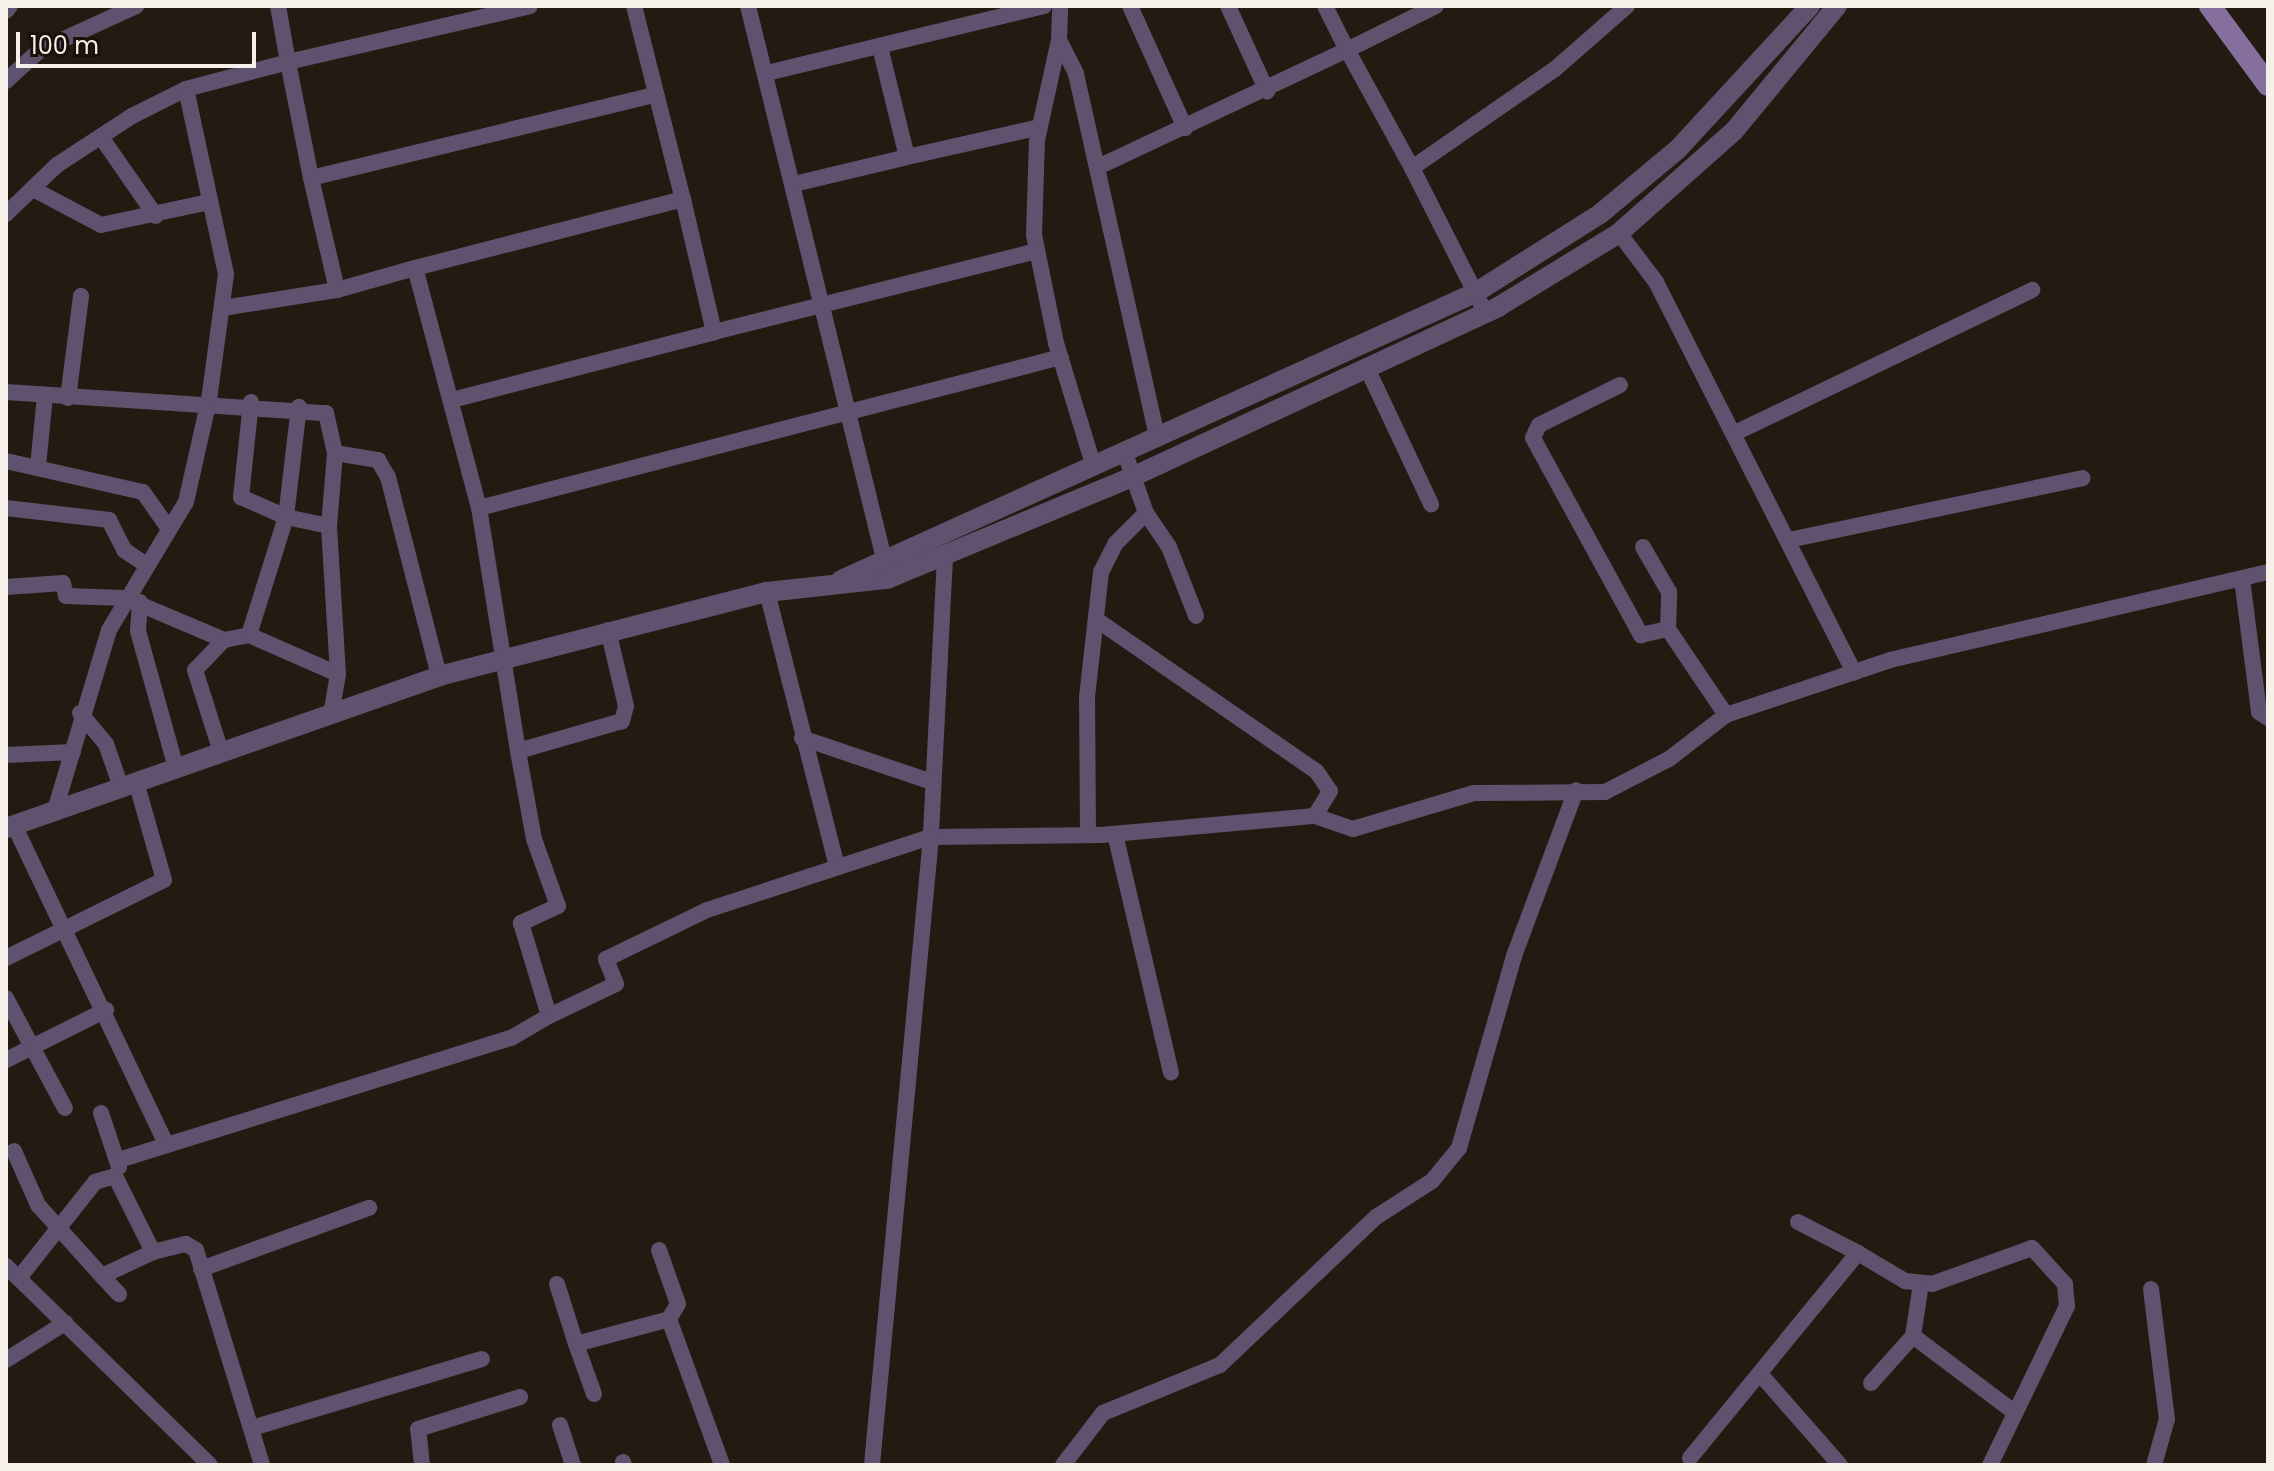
<!DOCTYPE html>
<style>
body{margin:0}
#map{position:relative;width:2274px;height:1471px;overflow:hidden;background:#231b12;font-family:Poppins,sans-serif}
div>[style]{position:absolute}
[style*='--x']{left:calc(var(--x)*1px);top:calc(var(--y)*1px);width:calc(var(--w)*1px);rotate:calc(var(--a)*1deg)}
.minor>*{height:16px;margin:-8px;padding:0 8px;transform-origin:8px;border-radius:8px;background:#5f526e}
.tertiary>*{height:20px;margin:-10px;padding:0 10px;transform-origin:10px;border-radius:10px;background:#5f526e}
.secondary>*{height:22px;margin:-11px;padding:0 11px;transform-origin:11px;border-radius:11px;background:#856f9c}
span{translate:-50% -50%;white-space:nowrap;text-align:center;line-height:1.15;-webkit-text-stroke:6px #1a120a;paint-order:stroke}
.frame{position:absolute;inset:0;border:8px solid #f5f0ea;pointer-events:none}
.scale{position:absolute;left:16px;top:32px;width:240px;height:36px;box-sizing:border-box;border:4px solid #f5f0ea;border-top:0;padding-left:10px;font-size:24px;line-height:28px;white-space:nowrap;color:#f5f0ea;-webkit-text-stroke:6px #1a120a;paint-order:stroke}
</style>
<div id="map">
<div class="minor">
<div style="--x:278;--y:6;--w:57;--a:79.9"></div>
<div style="--x:288;--y:62;--w:248;--a:-13"></div>
<div style="--x:634;--y:6;--w:199;--a:75.8"></div>
<div style="--x:748;--y:6;--w:565;--a:76.18"></div>
<div style="--x:1130;--y:6;--w:134;--a:65.7"></div>
<div style="--x:1228;--y:6;--w:94;--a:65.4"></div>
<div style="--x:6;--y:11;--w:6;--a:-51"></div>
<div style="--x:1059;--y:40;--w:34;--a:-88"></div>
<div style="--x:880;--y:47;--w:113;--a:76.2"></div>
<div style="--x:907;--y:157;--w:136;--a:-12.7"></div>
<div style="--x:767;--y:73;--w:285;--a:-13.6"></div>
<div style="--x:6;--y:81;--w:46;--a:-42.4"></div>
<div style="--x:40;--y:50;--w:106;--a:-24.6"></div>
<div style="--x:101;--y:137;--w:96;--a:55.2"></div>
<div style="--x:1098;--y:167;--w:275;--a:-25.2"></div>
<div style="--x:1347;--y:50;--w:49;--a:-116.6"></div>
<div style="--x:1412;--y:168;--w:135;--a:-118.8"></div>
<div style="--x:1347;--y:50;--w:99;--a:-26.3"></div>
<div style="--x:311;--y:178;--w:115;--a:76.9"></div>
<div style="--x:337;--y:290;--w:81;--a:-15.8"></div>
<div style="--x:794;--y:184;--w:116;--a:-13.4"></div>
<div style="--x:33;--y:189;--w:77;--a:27.9"></div>
<div style="--x:101;--y:225;--w:110;--a:-12"></div>
<div style="--x:6;--y:214;--w:71;--a:-43.9"></div>
<div style="--x:57;--y:165;--w:90;--a:-33.2"></div>
<div style="--x:132;--y:116;--w:60;--a:-26.6"></div>
<div style="--x:186;--y:89;--w:106;--a:-14.8"></div>
<div style="--x:288;--y:62;--w:118;--a:78.8"></div>
<div style="--x:311;--y:178;--w:354;--a:-13.6"></div>
<div style="--x:1619;--y:233;--w:61;--a:52.9"></div>
<div style="--x:1656;--y:282;--w:438;--a:63.1"></div>
<div style="--x:1481;--y:304;--w:153;--a:-116.9"></div>
<div style="--x:1412;--y:168;--w:174;--a:-34.7"></div>
<div style="--x:1555;--y:69;--w:96;--a:-41.2"></div>
<div style="--x:223;--y:308;--w:115;--a:-9"></div>
<div style="--x:1366;--y:366;--w:153;--a:64.8"></div>
<div style="--x:1620;--y:385;--w:90;--a:153.7"></div>
<div style="--x:1539;--y:425;--w:14;--a:115"></div>
<div style="--x:1533;--y:438;--w:225;--a:61.3"></div>
<div style="--x:1641;--y:635;--w:28;--a:-13"></div>
<div style="--x:6;--y:392;--w:321;--a:3.8"></div>
<div style="--x:326;--y:413;--w:41;--a:77.3"></div>
<div style="--x:335;--y:453;--w:44;--a:9.2"></div>
<div style="--x:378;--y:460;--w:20;--a:60"></div>
<div style="--x:388;--y:477;--w:205;--a:75.6"></div>
<div style="--x:68;--y:398;--w:103;--a:-82.7"></div>
<div style="--x:452;--y:400;--w:271;--a:-14.5"></div>
<div style="--x:251;--y:402;--w:96;--a:96"></div>
<div style="--x:241;--y:497;--w:49;--a:24"></div>
<div style="--x:286;--y:517;--w:111;--a:-83.3"></div>
<div style="--x:1735;--y:433;--w:330;--a:-25.7"></div>
<div style="--x:6;--y:461;--w:140;--a:12.8"></div>
<div style="--x:143;--y:492;--w:42;--a:54.8"></div>
<div style="--x:1093;--y:464;--w:127;--a:-107"></div>
<div style="--x:1056;--y:343;--w:110;--a:-101.5"></div>
<div style="--x:1034;--y:235;--w:95;--a:-88.2"></div>
<div style="--x:1037;--y:140;--w:102;--a:-77.6"></div>
<div style="--x:1059;--y:40;--w:38;--a:63"></div>
<div style="--x:1076;--y:74;--w:370;--a:77.4"></div>
<div style="--x:38;--y:466;--w:70;--a:-84.3"></div>
<div style="--x:6;--y:508;--w:104;--a:6.6"></div>
<div style="--x:109;--y:520;--w:34;--a:63"></div>
<div style="--x:124;--y:550;--w:23;--a:34"></div>
<div style="--x:479;--y:508;--w:248;--a:-104.9"></div>
<div style="--x:415;--y:268;--w:277;--a:-14.4"></div>
<div style="--x:683;--y:199;--w:137;--a:76.9"></div>
<div style="--x:714;--y:332;--w:332;--a:-14.1"></div>
<div style="--x:1146;--y:513;--w:41;--a:55.9"></div>
<div style="--x:1169;--y:547;--w:74;--a:68.6"></div>
<div style="--x:1789;--y:540;--w:300;--a:-11.9"></div>
<div style="--x:945;--y:557;--w:280;--a:92.9"></div>
<div style="--x:931;--y:837;--w:170;--a:-0.7"></div>
<div style="--x:1101;--y:835;--w:215;--a:-5.1"></div>
<div style="--x:1315;--y:816;--w:40;--a:18.9"></div>
<div style="--x:1353;--y:829;--w:126;--a:-16.6"></div>
<div style="--x:1474;--y:793;--w:131;--a:-0.4"></div>
<div style="--x:1605;--y:792;--w:72;--a:-27.3"></div>
<div style="--x:1669;--y:759;--w:72;--a:-37.7"></div>
<div style="--x:1726;--y:715;--w:104;--a:-124"></div>
<div style="--x:1668;--y:629;--w:37;--a:-88"></div>
<div style="--x:1669;--y:592;--w:52;--a:-120"></div>
<div style="--x:2242;--y:579;--w:134;--a:82.7"></div>
<div style="--x:2259;--y:712;--w:11;--a:34"></div>
<div style="--x:6;--y:587;--w:57;--a:-4"></div>
<div style="--x:63;--y:583;--w:13;--a:77"></div>
<div style="--x:66;--y:596;--w:59;--a:1.9"></div>
<div style="--x:125;--y:598;--w:108;--a:23"></div>
<div style="--x:224;--y:640;--w:25;--a:-11"></div>
<div style="--x:249;--y:635;--w:97;--a:23.7"></div>
<div style="--x:767;--y:592;--w:280;--a:75.7"></div>
<div style="--x:140;--y:602;--w:29;--a:94"></div>
<div style="--x:138;--y:631;--w:142;--a:74.5"></div>
<div style="--x:1097;--y:620;--w:267;--a:34.6"></div>
<div style="--x:1317;--y:772;--w:23;--a:56"></div>
<div style="--x:1330;--y:791;--w:29;--a:121"></div>
<div style="--x:608;--y:630;--w:78;--a:76.7"></div>
<div style="--x:626;--y:706;--w:16;--a:105"></div>
<div style="--x:622;--y:721;--w:108;--a:163.9"></div>
<div style="--x:518;--y:751;--w:246;--a:-99.1"></div>
<div style="--x:479;--y:508;--w:601;--a:-14.54"></div>
<div style="--x:249;--y:635;--w:124;--a:-72.6"></div>
<div style="--x:286;--y:517;--w:44;--a:11.8"></div>
<div style="--x:80;--y:713;--w:40;--a:50"></div>
<div style="--x:106;--y:744;--w:46;--a:70.8"></div>
<div style="--x:331;--y:715;--w:42;--a:-80.3"></div>
<div style="--x:338;--y:674;--w:148;--a:-93.5"></div>
<div style="--x:329;--y:526;--w:73;--a:-85.3"></div>
<div style="--x:1726;--y:715;--w:173;--a:-18.5"></div>
<div style="--x:1890;--y:660;--w:388;--a:-13.1"></div>
<div style="--x:802;--y:738;--w:137;--a:18.7"></div>
<div style="--x:518;--y:751;--w:89;--a:79.7"></div>
<div style="--x:534;--y:839;--w:71;--a:70.3"></div>
<div style="--x:558;--y:906;--w:41;--a:155.3"></div>
<div style="--x:521;--y:923;--w:97;--a:73.2"></div>
<div style="--x:549;--y:1016;--w:74;--a:-25.5"></div>
<div style="--x:616;--y:984;--w:27;--a:-112"></div>
<div style="--x:606;--y:959;--w:112;--a:-25.9"></div>
<div style="--x:707;--y:910;--w:236;--a:-18.1"></div>
<div style="--x:931;--y:837;--w:631;--a:95.37"></div>
<div style="--x:221;--y:752;--w:86;--a:-107.6"></div>
<div style="--x:195;--y:670;--w:42;--a:-46"></div>
<div style="--x:6;--y:755;--w:67;--a:-2.6"></div>
<div style="--x:55;--y:810;--w:188;--a:-73.3"></div>
<div style="--x:109;--y:630;--w:149;--a:-59"></div>
<div style="--x:186;--y:502;--w:105;--a:-77.3"></div>
<div style="--x:209;--y:400;--w:127;--a:-82.3"></div>
<div style="--x:226;--y:274;--w:189;--a:-102.2"></div>
<div style="--x:14;--y:825;--w:352;--a:64.5"></div>
<div style="--x:1115;--y:834;--w:245;--a:76.8"></div>
<div style="--x:1088;--y:835;--w:138;--a:-90.4"></div>
<div style="--x:1087;--y:697;--w:126;--a:-83.6"></div>
<div style="--x:1101;--y:572;--w:33;--a:-63"></div>
<div style="--x:1116;--y:543;--w:42;--a:-45"></div>
<div style="--x:1146;--y:513;--w:66;--a:-109.5"></div>
<div style="--x:6;--y:958;--w:176;--a:-26.3"></div>
<div style="--x:164;--y:880;--w:102;--a:-105.9"></div>
<div style="--x:6;--y:998;--w:55;--a:62"></div>
<div style="--x:32;--y:1047;--w:29;--a:153"></div>
<div style="--x:65;--y:1108;--w:69;--a:-118.4"></div>
<div style="--x:32;--y:1047;--w:83;--a:-26.6"></div>
<div style="--x:101;--y:1113;--w:57;--a:71.6"></div>
<div style="--x:14;--y:1151;--w:59;--a:66"></div>
<div style="--x:38;--y:1205;--w:96;--a:48"></div>
<div style="--x:122;--y:1159;--w:407;--a:-17.3"></div>
<div style="--x:511;--y:1038;--w:44;--a:-30.1"></div>
<div style="--x:1798;--y:1222;--w:68;--a:27.3"></div>
<div style="--x:659;--y:1250;--w:57;--a:70.6"></div>
<div style="--x:678;--y:1304;--w:17;--a:121"></div>
<div style="--x:153;--y:1252;--w:34;--a:-14"></div>
<div style="--x:186;--y:1244;--w:12;--a:31"></div>
<div style="--x:196;--y:1250;--w:225;--a:72.9"></div>
<div style="--x:6;--y:1266;--w:285;--a:44.3"></div>
<div style="--x:201;--y:1269;--w:179;--a:-20"></div>
<div style="--x:19;--y:1278;--w:122;--a:-51.6"></div>
<div style="--x:95;--y:1182;--w:21;--a:-17"></div>
<div style="--x:115;--y:1176;--w:85;--a:63.4"></div>
<div style="--x:153;--y:1252;--w:56;--a:154.8"></div>
<div style="--x:102;--y:1276;--w:25;--a:47"></div>
<div style="--x:557;--y:1284;--w:63;--a:72.4"></div>
<div style="--x:2151;--y:1289;--w:131;--a:83"></div>
<div style="--x:2167;--y:1419;--w:48;--a:105.8"></div>
<div style="--x:1913;--y:1336;--w:125;--a:36.9"></div>
<div style="--x:6;--y:1360;--w:70;--a:-32.1"></div>
<div style="--x:1762;--y:1376;--w:118;--a:48.8"></div>
<div style="--x:1871;--y:1383;--w:63;--a:-48.2"></div>
<div style="--x:1913;--y:1336;--w:53;--a:-81.3"></div>
<div style="--x:594;--y:1394;--w:53;--a:-109.8"></div>
<div style="--x:576;--y:1344;--w:96;--a:-15"></div>
<div style="--x:669;--y:1319;--w:155;--a:70"></div>
<div style="--x:560;--y:1425;--w:42;--a:72"></div>
<div style="--x:252;--y:1428;--w:240;--a:-16.7"></div>
<div style="--x:1690;--y:1458;--w:265;--a:-50.7"></div>
<div style="--x:1858;--y:1253;--w:55;--a:30.8"></div>
<div style="--x:1905;--y:1281;--w:27;--a:6"></div>
<div style="--x:1932;--y:1284;--w:106;--a:-19.8"></div>
<div style="--x:2032;--y:1248;--w:49;--a:47.5"></div>
<div style="--x:2065;--y:1284;--w:22;--a:85"></div>
<div style="--x:2067;--y:1306;--w:177;--a:115.8"></div>
<div style="--x:623;--y:1462;--w:3;--a:72"></div>
<div style="--x:422;--y:1465;--w:36;--a:-96"></div>
<div style="--x:418;--y:1429;--w:107;--a:-17.4"></div>
<div style="--x:1063;--y:1465;--w:66;--a:-52.4"></div>
<div style="--x:1103;--y:1413;--w:126;--a:-22.3"></div>
<div style="--x:1220;--y:1365;--w:215;--a:-43.5"></div>
<div style="--x:1376;--y:1217;--w:67;--a:-32.7"></div>
<div style="--x:1432;--y:1181;--w:43;--a:-50.7"></div>
<div style="--x:1459;--y:1148;--w:200;--a:-74"></div>
<div style="--x:1514;--y:956;--w:177;--a:-69.5"></div>
</div>
<div class="tertiary">
<div style="--x:841;--y:580;--w:696;--a:-24.36"></div>
<div style="--x:1475;--y:293;--w:148;--a:-32.3"></div>
<div style="--x:1600;--y:214;--w:102;--a:-39.8"></div>
<div style="--x:1678;--y:149;--w:195;--a:-47.3"></div>
<div style="--x:6;--y:828;--w:459;--a:-19.3"></div>
<div style="--x:439;--y:676;--w:339;--a:-14.4"></div>
<div style="--x:767;--y:592;--w:121;--a:-6.2"></div>
<div style="--x:887;--y:579;--w:263;--a:-22.6"></div>
<div style="--x:1130;--y:478;--w:406;--a:-24.9"></div>
<div style="--x:1498;--y:307;--w:142;--a:-31.4"></div>
<div style="--x:1619;--y:233;--w:154;--a:-41.6"></div>
<div style="--x:1734;--y:131;--w:162;--a:-50.5"></div>
</div>
<div class="secondary">
<div style="--x:2210;--y:6;--w:98;--a:53.7"></div>
</div>
<div class="frame"></div>
<div class="scale">100 m</div>
</div>
